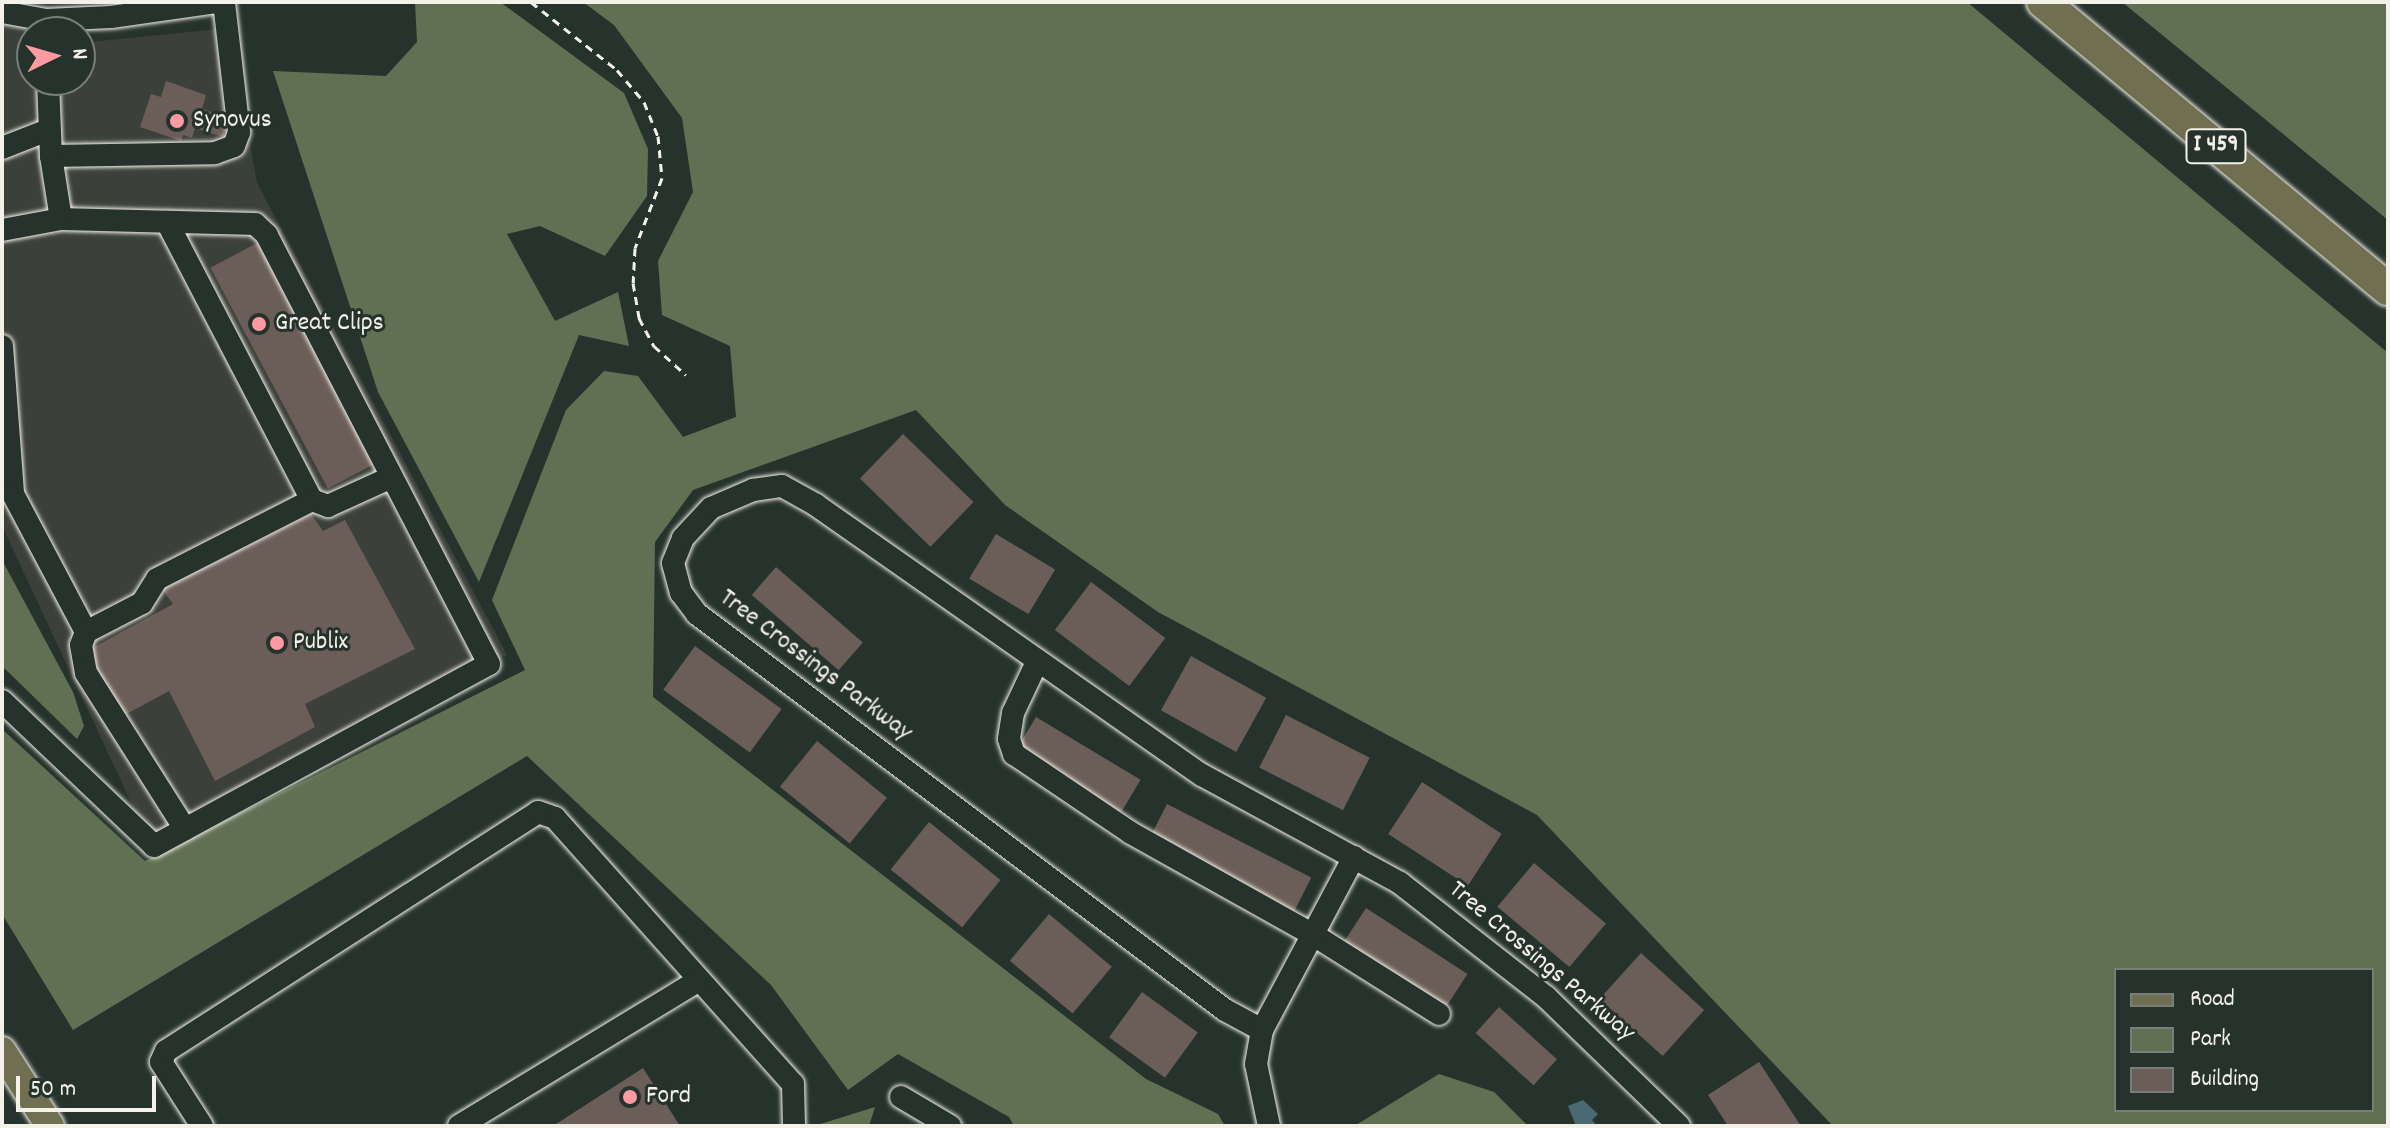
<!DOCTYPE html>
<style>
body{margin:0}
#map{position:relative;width:2390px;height:1128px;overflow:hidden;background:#26332d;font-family:Dekko,sans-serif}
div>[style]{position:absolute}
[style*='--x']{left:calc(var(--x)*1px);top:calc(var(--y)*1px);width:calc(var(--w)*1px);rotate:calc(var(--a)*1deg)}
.built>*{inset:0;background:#3b403a}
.green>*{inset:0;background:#607153}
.water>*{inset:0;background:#4a6970}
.building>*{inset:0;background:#6b5e58;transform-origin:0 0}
.path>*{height:3px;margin-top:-1.5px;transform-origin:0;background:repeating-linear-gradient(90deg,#f4f1e8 0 8px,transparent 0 14px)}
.roads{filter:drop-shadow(0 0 2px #f4f1e8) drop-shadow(0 0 2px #f4f1e8)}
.minor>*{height:22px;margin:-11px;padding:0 11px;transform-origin:11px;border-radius:11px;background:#26332d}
.major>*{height:28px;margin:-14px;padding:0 14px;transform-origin:14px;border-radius:14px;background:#716f52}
.highway>*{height:32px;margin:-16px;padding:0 16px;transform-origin:16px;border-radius:16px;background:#716f52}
.dots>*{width:22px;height:22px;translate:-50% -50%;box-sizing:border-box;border:4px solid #26332d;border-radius:50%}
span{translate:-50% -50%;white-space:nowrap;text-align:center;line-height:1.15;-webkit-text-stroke:6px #26332d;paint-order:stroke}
.shield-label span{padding:2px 6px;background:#26332d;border:2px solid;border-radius:6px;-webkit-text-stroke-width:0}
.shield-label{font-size:24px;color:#f4f1e8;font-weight:700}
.poi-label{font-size:26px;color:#f4f1e8}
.left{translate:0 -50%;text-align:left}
.street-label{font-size:26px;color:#f4f1e8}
.frame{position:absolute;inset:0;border:4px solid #f4f1e8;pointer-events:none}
.legend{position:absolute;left:2114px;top:968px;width:260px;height:144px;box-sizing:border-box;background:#26332d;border:2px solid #787f78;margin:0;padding:10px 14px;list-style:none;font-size:24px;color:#f4f1e8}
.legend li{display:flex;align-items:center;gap:16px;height:40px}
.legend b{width:40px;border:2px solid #787f78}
.north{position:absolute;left:16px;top:16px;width:80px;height:80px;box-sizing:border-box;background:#26332d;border:2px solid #787f78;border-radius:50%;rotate:85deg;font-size:22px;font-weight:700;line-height:32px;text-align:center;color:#f4f1e8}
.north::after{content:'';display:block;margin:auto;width:28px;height:36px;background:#ff9aa2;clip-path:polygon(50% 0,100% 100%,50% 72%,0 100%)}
.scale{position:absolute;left:16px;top:1076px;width:140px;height:36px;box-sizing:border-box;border:4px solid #f4f1e8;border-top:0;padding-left:10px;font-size:24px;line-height:28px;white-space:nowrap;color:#f4f1e8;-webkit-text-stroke:6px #26332d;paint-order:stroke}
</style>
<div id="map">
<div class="built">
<div style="clip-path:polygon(2px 2px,27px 2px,24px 48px,32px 48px,32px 80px,80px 80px,80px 43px,229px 28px,257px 183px,507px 655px,158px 860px,2px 526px)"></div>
</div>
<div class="green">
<div style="clip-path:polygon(415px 2px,500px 2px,624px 93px,648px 149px,647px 196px,605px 256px,540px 226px,507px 234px,555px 321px,618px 292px,629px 346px,579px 335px,479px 582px,378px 392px,273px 71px,386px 76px,417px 42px)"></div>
<div style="clip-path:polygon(evenodd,583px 2px,1967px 2px,2388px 353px,2388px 1126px,1833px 1126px,1537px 815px,1158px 612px,1005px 505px,916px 410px,693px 490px,655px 542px,653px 697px,1146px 1079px,1218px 1114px,1225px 1126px,1014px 1126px,1009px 1117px,898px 1054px,848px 1090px,771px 985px,527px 756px,73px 1030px,2px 914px,2px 729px,145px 861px,525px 670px,492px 600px,566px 410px,604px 371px,638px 376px,683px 437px,736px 417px,730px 346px,662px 315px,658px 261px,693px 192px,682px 118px,614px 25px,583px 2px,2116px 970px,2372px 970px,2372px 1110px,2116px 1110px,2116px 970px)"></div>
<div style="clip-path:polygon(2122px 2px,2388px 2px,2388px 220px)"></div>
<div style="clip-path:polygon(2px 560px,73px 692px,84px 726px,77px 739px,2px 666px)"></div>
<div style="clip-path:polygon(1439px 1074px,1494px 1092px,1528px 1126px,1356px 1125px)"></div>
<div style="clip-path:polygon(875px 1107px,869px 1126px,814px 1126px)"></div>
</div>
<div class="water">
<div style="clip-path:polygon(1583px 1100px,1598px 1114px,1592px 1120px,1597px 1126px,1576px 1126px,1568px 1106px)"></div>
</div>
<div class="building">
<div style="clip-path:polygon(166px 81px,206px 95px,202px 109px,229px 118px,223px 137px,195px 128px,192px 138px,183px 135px,181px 141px,140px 127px,151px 94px,161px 97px)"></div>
<div style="left:259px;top:242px;width:250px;height:55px;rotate:62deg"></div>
<div style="left:903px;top:434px;width:98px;height:62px;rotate:44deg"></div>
<div style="clip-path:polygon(311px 514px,323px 531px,345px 520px,415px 649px,305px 704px,315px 727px,215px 781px,169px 691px,121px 717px,89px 650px,173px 604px,162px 589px)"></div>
<div style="left:996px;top:534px;width:69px;height:52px;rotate:31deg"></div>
<div style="left:776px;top:567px;width:115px;height:37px;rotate:41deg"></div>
<div style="left:1091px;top:582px;width:93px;height:60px;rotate:37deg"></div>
<div style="left:695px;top:646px;width:107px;height:54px;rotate:36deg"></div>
<div style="left:1191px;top:656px;width:86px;height:62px;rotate:29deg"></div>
<div style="left:1286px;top:715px;width:94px;height:59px;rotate:27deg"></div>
<div style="left:1036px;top:717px;width:122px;height:38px;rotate:31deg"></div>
<div style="left:817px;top:741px;width:90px;height:59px;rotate:39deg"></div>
<div style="left:1422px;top:782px;width:95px;height:62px;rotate:33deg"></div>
<div style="left:1167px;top:804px;width:162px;height:39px;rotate:27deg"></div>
<div style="left:929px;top:822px;width:92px;height:61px;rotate:39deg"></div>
<div style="left:1534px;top:863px;width:94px;height:57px;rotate:40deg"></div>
<div style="left:1366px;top:908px;width:121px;height:40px;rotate:33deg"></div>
<div style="left:1049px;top:914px;width:82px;height:61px;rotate:40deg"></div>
<div style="left:1641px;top:953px;width:85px;height:62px;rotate:42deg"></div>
<div style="left:1142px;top:992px;width:69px;height:56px;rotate:36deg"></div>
<div style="left:1499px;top:1007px;width:78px;height:35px;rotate:42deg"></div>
<div style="clip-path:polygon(1759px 1062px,1801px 1126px,1728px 1126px,1708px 1095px)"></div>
<div style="clip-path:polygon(643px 1068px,680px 1126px,553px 1126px)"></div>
</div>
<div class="path">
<div style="--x:531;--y:2;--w:110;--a:38.3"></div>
<div style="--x:617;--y:70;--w:42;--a:49.8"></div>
<div style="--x:644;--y:102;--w:37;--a:68"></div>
<div style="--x:658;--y:136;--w:42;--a:84.6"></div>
<div style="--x:662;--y:178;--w:75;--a:111.1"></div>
<div style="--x:635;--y:248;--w:35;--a:93"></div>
<div style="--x:633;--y:283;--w:36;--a:80"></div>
<div style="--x:639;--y:318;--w:32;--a:62"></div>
<div style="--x:654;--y:346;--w:43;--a:42.2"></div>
</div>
<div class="roads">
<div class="minor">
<div style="--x:2;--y:12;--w:45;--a:10.3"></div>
<div style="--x:46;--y:20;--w:65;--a:-2.6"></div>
<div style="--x:111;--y:17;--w:108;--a:-8"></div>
<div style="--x:2;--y:148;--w:49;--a:-21.4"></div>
<div style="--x:51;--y:156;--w:164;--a:-1"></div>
<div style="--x:215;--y:153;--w:20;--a:-20"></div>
<div style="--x:234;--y:146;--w:15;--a:-70"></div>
<div style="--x:239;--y:132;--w:131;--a:-96.6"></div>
<div style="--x:167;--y:222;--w:314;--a:62.5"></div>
<div style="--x:2;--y:230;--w:60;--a:-10.6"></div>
<div style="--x:2;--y:346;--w:148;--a:85.7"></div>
<div style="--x:13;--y:494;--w:156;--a:62.1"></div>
<div style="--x:86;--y:632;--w:14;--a:111"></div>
<div style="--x:81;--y:645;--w:28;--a:80"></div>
<div style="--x:86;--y:673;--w:185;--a:57.6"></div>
<div style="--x:86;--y:632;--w:63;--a:-27.4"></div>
<div style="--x:142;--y:603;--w:28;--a:-58"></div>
<div style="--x:157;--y:579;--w:174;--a:-27"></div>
<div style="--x:312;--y:500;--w:17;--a:21"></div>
<div style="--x:328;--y:506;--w:70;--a:-24.4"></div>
<div style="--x:1037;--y:662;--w:56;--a:115.2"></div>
<div style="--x:1013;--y:713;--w:26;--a:99"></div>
<div style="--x:1009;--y:739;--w:16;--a:72"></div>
<div style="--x:1014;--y:754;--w:141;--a:34"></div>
<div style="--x:1131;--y:833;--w:207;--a:29.2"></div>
<div style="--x:1312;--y:934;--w:150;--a:32.2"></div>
<div style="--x:2;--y:701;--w:210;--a:43.6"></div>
<div style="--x:154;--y:846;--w:381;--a:-28.5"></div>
<div style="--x:489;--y:664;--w:483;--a:-117.4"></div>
<div style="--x:267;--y:235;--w:16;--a:-137"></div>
<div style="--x:255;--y:224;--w:194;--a:-178.5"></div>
<div style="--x:61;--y:219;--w:64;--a:-99"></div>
<div style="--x:51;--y:156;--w:76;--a:-92.3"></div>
<div style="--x:1262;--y:1030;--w:42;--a:-151.6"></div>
<div style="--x:1225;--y:1010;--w:660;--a:-143.13"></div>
<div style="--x:697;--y:614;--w:26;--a:-127"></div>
<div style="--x:681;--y:593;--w:31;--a:-105"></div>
<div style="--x:673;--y:563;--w:27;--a:-68"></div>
<div style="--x:683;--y:538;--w:41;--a:-47"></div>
<div style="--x:711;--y:508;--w:46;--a:-23.2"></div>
<div style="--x:753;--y:490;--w:29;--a:-8"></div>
<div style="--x:782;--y:486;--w:39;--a:29"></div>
<div style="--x:816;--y:505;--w:471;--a:35"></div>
<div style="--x:1202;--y:775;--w:226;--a:28.6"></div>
<div style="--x:1400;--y:883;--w:185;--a:38"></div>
<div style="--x:1546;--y:997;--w:185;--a:44.1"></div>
<div style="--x:901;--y:1097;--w:57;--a:30.6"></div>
<div style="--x:202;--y:1126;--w:76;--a:-122.6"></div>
<div style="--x:161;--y:1062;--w:12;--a:-66"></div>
<div style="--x:166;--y:1051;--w:442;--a:-32.7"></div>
<div style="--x:538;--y:812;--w:18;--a:19"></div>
<div style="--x:555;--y:818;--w:357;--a:48.2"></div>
<div style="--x:793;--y:1084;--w:42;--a:88.6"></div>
<div style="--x:459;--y:1126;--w:281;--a:-31.3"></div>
<div style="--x:1269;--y:1126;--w:63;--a:-101.8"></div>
<div style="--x:1256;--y:1064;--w:35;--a:-80"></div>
<div style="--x:1262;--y:1030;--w:196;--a:-62"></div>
</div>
<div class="major">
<div style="--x:2;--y:1051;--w:89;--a:57.4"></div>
</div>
<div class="highway">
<div style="--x:2043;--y:2;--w:449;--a:39.8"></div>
</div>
</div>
<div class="dots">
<div style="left:177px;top:121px;background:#ff9aa2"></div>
<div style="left:259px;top:324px;background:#ff9aa2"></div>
<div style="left:277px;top:643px;background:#ff9aa2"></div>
<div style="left:630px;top:1097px;background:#ff9aa2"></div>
</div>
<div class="shield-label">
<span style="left:2216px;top:146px">I 459</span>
</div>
<div class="poi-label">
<span class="left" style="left:193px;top:121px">Synovus</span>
<span class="left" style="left:275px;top:324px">Great Clips</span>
<span class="left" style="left:293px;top:643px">Publix</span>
<span class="left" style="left:646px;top:1097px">Ford</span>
</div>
<div class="street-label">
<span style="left:815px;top:666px;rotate:37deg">Tree Crossings Parkway</span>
<span style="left:1541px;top:962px;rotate:40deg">Tree Crossings Parkway</span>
</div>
<div class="frame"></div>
<ul class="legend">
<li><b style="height:10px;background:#716f52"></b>Road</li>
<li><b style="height:22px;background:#607153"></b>Park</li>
<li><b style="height:22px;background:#6b5e58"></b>Building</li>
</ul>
<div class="north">N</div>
<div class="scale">50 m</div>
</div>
